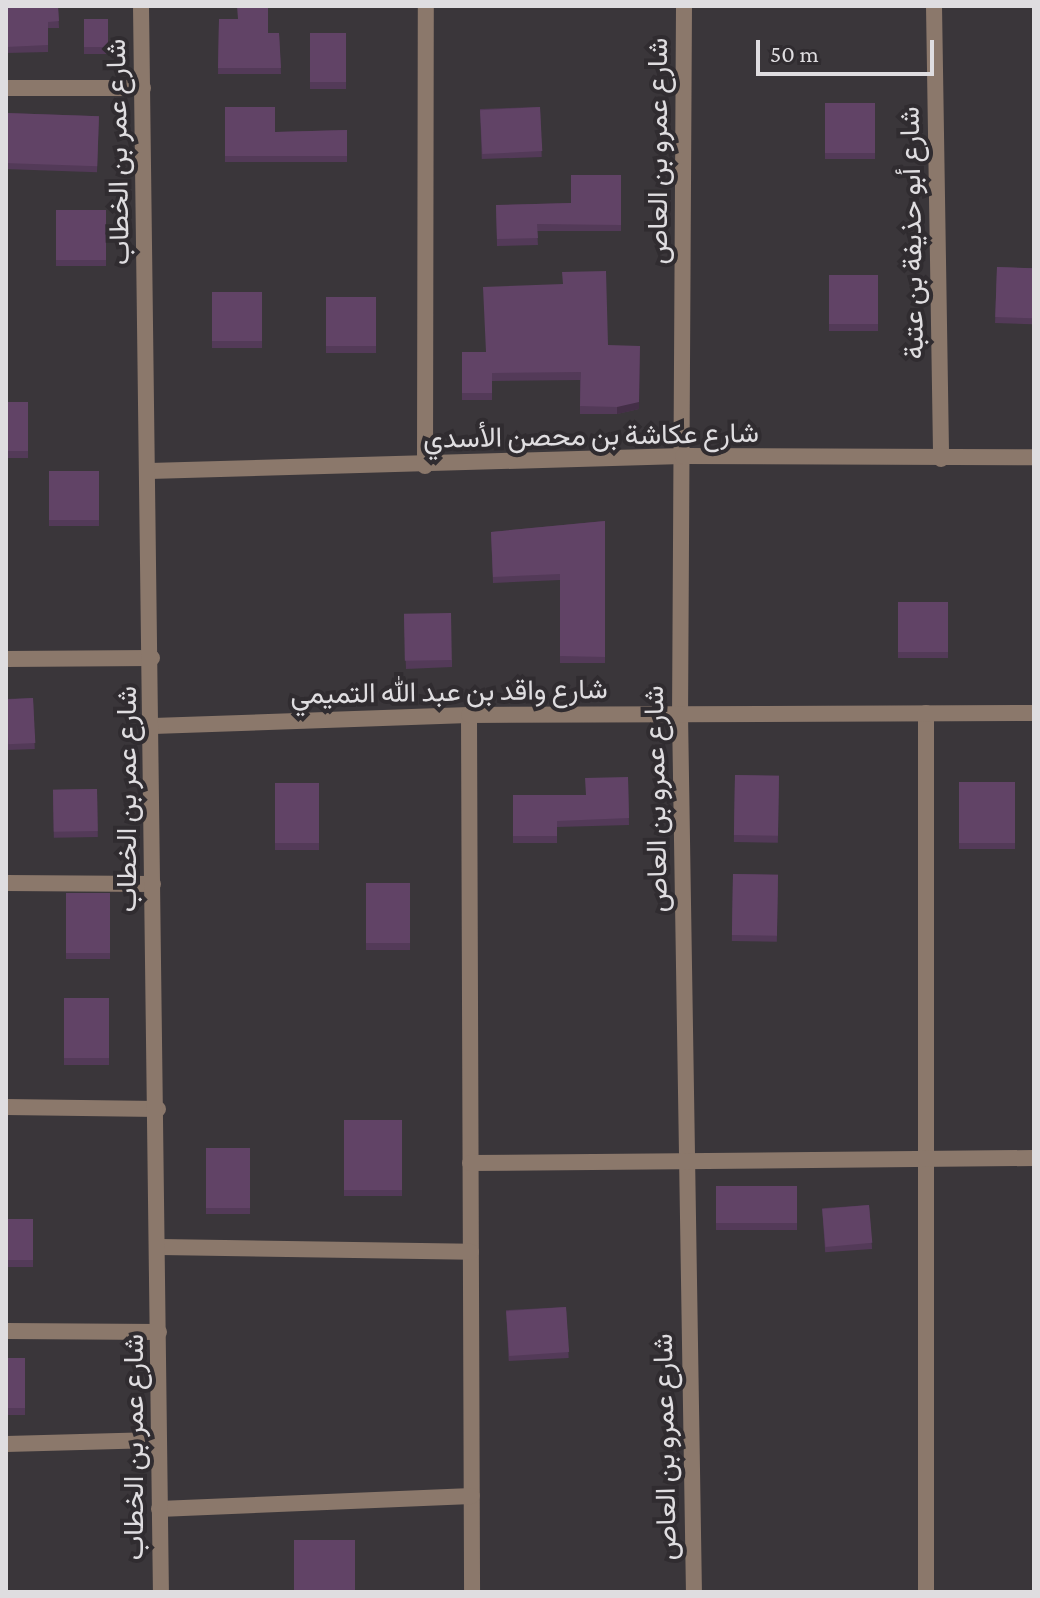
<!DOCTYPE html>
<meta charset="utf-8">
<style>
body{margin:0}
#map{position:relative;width:1040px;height:1598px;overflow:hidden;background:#3a363a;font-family:"Crimson Pro",Vazirmatn,serif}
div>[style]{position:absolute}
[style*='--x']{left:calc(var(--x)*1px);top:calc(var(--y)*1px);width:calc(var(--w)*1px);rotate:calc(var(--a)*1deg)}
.minor>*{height:16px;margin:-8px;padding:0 8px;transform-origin:8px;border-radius:8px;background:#8b786b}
.tertiary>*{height:16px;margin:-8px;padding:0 8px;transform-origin:8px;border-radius:8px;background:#8b786b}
.wall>*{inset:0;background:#533a58;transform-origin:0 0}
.shaded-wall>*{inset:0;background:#442f47}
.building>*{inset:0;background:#614366;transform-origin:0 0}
span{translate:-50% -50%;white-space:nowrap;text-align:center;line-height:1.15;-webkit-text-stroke:8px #302c30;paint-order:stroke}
.street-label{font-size:28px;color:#dfdde0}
.frame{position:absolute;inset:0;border:8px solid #dfdde0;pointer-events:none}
.scale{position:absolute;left:756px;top:40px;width:178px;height:36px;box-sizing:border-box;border:4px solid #dfdde0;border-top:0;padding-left:10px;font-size:24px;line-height:28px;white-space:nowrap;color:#dfdde0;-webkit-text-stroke:6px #302c30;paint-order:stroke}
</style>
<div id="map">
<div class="minor">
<div style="--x:684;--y:6;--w:708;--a:90.32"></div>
<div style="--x:680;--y:714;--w:878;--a:89.09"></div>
<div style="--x:934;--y:6;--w:453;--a:89.1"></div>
<div style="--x:6;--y:88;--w:137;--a:0"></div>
<div style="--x:425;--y:466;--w:460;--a:-89.9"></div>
<div style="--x:149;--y:471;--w:534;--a:-1.61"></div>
<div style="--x:683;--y:456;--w:351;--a:0.2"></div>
<div style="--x:6;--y:659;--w:146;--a:-0.4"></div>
<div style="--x:926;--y:713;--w:879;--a:90"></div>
<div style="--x:469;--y:715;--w:877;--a:89.8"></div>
<div style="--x:153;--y:726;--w:316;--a:-2"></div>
<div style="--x:469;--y:715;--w:565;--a:-0.2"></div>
<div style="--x:6;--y:883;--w:147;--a:0.4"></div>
<div style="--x:6;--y:1107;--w:152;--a:0.8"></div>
<div style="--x:470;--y:1163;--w:564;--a:-0.51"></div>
<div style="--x:161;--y:1247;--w:310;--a:0.9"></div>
<div style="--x:6;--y:1331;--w:153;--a:0.4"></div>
<div style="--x:6;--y:1444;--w:150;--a:-1.5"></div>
<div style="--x:159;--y:1509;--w:313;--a:-2.4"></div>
</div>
<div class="tertiary">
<div style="--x:141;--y:6;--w:1586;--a:89.28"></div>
</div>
<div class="wall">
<div style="clip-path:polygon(6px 6px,58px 6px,59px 28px,48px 28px,48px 52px,6px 53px)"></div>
<div style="left:84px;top:19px;width:24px;height:35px"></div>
<div style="clip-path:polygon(219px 19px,237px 19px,268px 33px,279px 33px,281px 74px,218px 74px)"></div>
<div style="left:310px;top:33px;width:36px;height:56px"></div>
<div style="left:825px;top:103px;width:50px;height:56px"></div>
<div style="clip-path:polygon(225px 107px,275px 132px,347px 130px,347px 162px,225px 162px)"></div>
<div style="left:540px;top:107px;width:50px;height:60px;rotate:88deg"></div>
<div style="left:6px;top:113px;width:93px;height:56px;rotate:2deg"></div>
<div style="clip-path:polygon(621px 175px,621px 231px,537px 231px,538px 245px,497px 246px,496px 205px,571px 203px)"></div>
<div style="left:56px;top:210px;width:50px;height:56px"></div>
<div style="left:997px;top:267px;width:37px;height:56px;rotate:2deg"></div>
<div style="left:829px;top:275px;width:49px;height:56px"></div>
<div style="left:212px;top:292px;width:50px;height:56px"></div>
<div style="left:326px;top:297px;width:50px;height:56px"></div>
<div style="clip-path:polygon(608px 345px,639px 409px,617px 414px,580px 414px,580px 380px,492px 381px,492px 400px,462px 400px,462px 352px,486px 352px)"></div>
<div style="left:6px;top:402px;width:22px;height:56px"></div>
<div style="left:49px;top:471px;width:50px;height:55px"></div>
<div style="clip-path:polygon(605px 521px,605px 663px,560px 663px,560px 580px,493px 583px,491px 532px)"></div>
<div style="left:898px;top:602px;width:50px;height:56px"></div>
<div style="clip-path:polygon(404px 615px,452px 660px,452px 667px,406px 669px)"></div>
<div style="left:33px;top:698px;width:51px;height:27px;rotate:88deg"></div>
<div style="left:735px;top:775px;width:44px;height:67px;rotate:1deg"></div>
<div style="clip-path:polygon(628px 777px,629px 825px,557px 827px,557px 843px,513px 843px,513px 795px,586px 795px)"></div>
<div style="left:959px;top:782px;width:56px;height:67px"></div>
<div style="left:275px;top:783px;width:44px;height:67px"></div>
<div style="left:97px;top:789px;width:48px;height:44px;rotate:89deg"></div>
<div style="left:733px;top:874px;width:45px;height:67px;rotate:1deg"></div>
<div style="left:366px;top:883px;width:44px;height:67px"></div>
<div style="left:66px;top:893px;width:44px;height:66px"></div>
<div style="left:64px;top:998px;width:45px;height:67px"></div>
<div style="left:344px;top:1120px;width:58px;height:76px"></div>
<div style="left:206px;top:1148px;width:44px;height:66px"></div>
<div style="left:797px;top:1186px;width:44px;height:81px;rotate:90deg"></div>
<div style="left:869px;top:1205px;width:44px;height:47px;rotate:86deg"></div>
<div style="left:6px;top:1219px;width:27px;height:48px"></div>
<div style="left:566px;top:1307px;width:51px;height:60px;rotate:87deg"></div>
<div style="left:6px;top:1358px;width:19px;height:57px"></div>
</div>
<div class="shaded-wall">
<div style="clip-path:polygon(640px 346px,639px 409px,617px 414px,617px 407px)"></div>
</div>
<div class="building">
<div style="clip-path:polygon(6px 6px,58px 6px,59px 21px,48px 22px,48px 45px,6px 47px)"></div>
<div style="clip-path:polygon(237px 6px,268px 6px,268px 33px,279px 33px,281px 68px,218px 68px,219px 19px,238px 19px)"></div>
<div style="left:84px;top:19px;width:24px;height:28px"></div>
<div style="left:310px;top:33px;width:36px;height:49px"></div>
<div style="left:825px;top:103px;width:50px;height:50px"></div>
<div style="clip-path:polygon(225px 107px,275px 107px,275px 132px,347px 130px,347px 156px,225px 156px)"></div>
<div style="left:540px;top:107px;width:44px;height:60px;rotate:87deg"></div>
<div style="left:6px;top:113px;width:93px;height:50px;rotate:2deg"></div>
<div style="clip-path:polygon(571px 175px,621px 175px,621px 225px,537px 224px,538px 238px,497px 239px,496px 205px,571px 203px)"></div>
<div style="left:56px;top:210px;width:50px;height:50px"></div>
<div style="left:997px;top:267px;width:37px;height:50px;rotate:2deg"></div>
<div style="clip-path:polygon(606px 271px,608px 345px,640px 346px,639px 402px,617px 407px,580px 406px,581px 372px,492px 373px,492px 393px,462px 393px,462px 352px,486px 352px,483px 287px,563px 284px,562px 272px)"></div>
<div style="left:829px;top:275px;width:49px;height:49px"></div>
<div style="left:212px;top:292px;width:50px;height:49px"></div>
<div style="left:326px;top:297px;width:50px;height:49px"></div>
<div style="left:6px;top:402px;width:22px;height:49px"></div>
<div style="left:49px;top:471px;width:50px;height:49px"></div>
<div style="clip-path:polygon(605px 521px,605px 657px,560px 656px,560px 574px,493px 577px,491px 532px)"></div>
<div style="left:898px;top:602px;width:50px;height:50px"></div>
<div style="left:451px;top:613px;width:47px;height:47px;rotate:89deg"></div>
<div style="left:33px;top:698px;width:45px;height:27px;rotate:87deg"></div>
<div style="left:735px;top:775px;width:44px;height:60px;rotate:1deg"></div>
<div style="clip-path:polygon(628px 777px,629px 818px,557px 821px,557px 836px,513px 836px,513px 795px,586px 795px,585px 778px)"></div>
<div style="left:959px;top:782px;width:56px;height:61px"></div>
<div style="left:275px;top:783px;width:44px;height:60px"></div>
<div style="left:97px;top:789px;width:42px;height:44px;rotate:89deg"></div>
<div style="left:733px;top:874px;width:45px;height:61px;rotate:1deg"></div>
<div style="left:366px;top:883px;width:44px;height:60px"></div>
<div style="left:66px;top:893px;width:44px;height:60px"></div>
<div style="left:64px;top:998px;width:45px;height:60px"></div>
<div style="left:344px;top:1120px;width:58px;height:70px"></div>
<div style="left:206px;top:1148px;width:44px;height:60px"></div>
<div style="left:797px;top:1186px;width:37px;height:81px;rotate:90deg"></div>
<div style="left:869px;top:1205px;width:38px;height:47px;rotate:85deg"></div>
<div style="left:6px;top:1219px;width:27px;height:41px"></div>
<div style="left:566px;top:1307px;width:45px;height:60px;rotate:86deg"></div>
<div style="left:6px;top:1358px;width:19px;height:50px"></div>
<div style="left:355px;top:1540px;width:52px;height:61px;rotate:90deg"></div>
</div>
<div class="street-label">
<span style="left:658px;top:151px;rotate:-90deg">شارع عمرو بن العاص</span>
<span style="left:118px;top:152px;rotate:-91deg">شارع عمر بن الخطاب</span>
<span style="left:912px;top:233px;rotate:-91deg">شارع أبو حذيفة بن عتبة</span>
<span style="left:591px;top:436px;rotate:-1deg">شارع عكاشة بن محصن الأسدي</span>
<span style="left:449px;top:692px;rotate:-1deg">شارع واقد بن عبد الله التميمي</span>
<span style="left:127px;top:799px;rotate:-90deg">شارع عمر بن الخطاب</span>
<span style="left:656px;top:799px;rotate:-91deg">شارع عمرو بن العاص</span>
<span style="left:134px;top:1447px;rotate:-90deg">شارع عمر بن الخطاب</span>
<span style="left:665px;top:1447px;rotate:-91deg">شارع عمرو بن العاص</span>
</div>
<div class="frame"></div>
<div class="scale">50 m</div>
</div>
